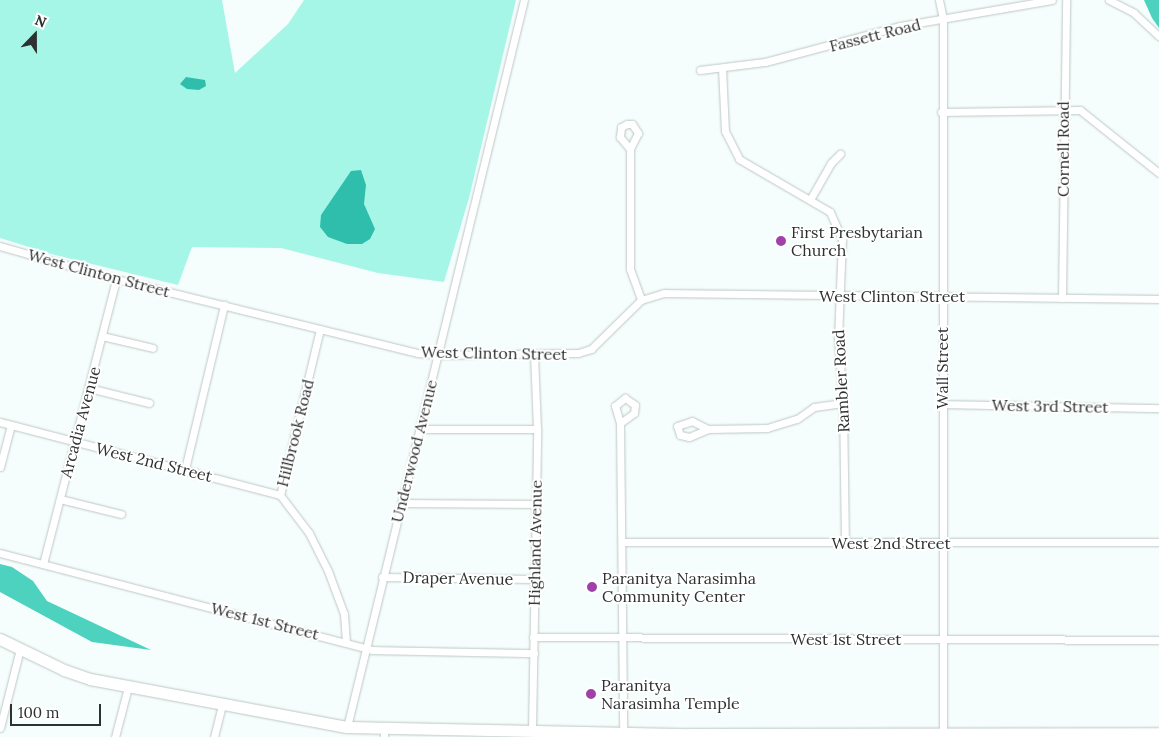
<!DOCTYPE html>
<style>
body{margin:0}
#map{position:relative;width:1159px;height:737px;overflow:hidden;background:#f5fefc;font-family:Lora,serif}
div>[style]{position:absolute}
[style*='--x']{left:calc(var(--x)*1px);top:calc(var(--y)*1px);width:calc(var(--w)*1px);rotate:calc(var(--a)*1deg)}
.green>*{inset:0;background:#a6f6e8}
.forest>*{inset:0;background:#4cd2bf}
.water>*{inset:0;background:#30beac}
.roads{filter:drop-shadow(0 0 1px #bec7c5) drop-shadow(0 0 1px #bec7c5)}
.minor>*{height:7px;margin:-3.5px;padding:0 3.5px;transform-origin:3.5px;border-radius:3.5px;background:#fff}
.primary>*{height:11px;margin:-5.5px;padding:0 5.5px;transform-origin:5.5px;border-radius:5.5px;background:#fff}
.dots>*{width:14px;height:14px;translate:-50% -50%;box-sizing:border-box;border:2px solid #fff;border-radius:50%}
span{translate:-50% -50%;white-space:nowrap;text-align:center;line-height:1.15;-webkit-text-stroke:4px #fff;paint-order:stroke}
.street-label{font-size:16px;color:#2d3130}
.poi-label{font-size:16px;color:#2d3130}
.left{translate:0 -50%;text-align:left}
.north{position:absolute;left:10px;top:10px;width:50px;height:50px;-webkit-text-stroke:4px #fff;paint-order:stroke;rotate:22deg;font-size:14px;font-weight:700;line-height:20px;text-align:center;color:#2d3130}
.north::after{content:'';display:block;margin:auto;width:18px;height:22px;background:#2d3130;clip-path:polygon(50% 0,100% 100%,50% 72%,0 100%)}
.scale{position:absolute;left:10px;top:704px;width:91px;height:22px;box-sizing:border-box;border:2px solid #2d3130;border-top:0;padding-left:6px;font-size:15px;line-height:18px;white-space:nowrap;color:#2d3130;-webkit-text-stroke:4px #fff;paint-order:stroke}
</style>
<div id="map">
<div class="green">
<div style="clip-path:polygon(0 0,222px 0,235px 73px,288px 24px,304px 0,516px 0,469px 198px,444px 282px,378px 273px,281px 248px,192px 247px,178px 285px,51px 254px,0 238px)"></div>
</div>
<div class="forest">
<div style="clip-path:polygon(1144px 0,1159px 0,1159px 28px,1152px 18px)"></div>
<div style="clip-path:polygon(0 564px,12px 567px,33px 581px,47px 601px,151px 650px,92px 642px,0 592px)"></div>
</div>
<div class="water">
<div style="clip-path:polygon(186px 77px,205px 80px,206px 86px,199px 90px,187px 89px,180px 84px)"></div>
<div style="clip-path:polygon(361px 170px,366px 185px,364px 204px,375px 229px,370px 239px,362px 244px,347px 244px,328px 237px,320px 227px,321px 215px,351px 171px)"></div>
</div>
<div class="roads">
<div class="minor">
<div style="--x:939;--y:0;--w:19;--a:78"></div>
<div style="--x:943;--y:19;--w:718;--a:90"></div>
<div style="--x:1109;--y:0;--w:28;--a:27"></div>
<div style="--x:1134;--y:13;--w:34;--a:43"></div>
<div style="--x:722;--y:68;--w:63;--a:87.3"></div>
<div style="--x:725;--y:131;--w:31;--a:63"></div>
<div style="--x:739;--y:159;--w:105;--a:30.2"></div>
<div style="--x:830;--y:212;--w:30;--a:66"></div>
<div style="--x:842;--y:239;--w:99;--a:92.3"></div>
<div style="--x:838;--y:338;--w:65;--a:85.6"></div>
<div style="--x:843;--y:403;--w:140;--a:89.2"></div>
<div style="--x:700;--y:70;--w:65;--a:-7"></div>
<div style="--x:765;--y:62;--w:140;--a:-14.9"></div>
<div style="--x:900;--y:26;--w:154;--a:-9.7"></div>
<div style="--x:941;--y:112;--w:139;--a:-0.8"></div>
<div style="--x:1080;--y:110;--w:101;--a:38.6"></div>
<div style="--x:627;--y:124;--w:5;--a:0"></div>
<div style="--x:632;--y:124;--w:11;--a:56"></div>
<div style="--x:638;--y:133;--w:18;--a:117"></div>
<div style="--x:630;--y:149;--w:16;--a:-130"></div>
<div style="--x:620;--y:137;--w:10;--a:-84"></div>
<div style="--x:621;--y:127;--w:7;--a:-27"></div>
<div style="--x:630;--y:149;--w:120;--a:90"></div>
<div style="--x:630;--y:269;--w:33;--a:70"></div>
<div style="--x:811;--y:198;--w:40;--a:-60.3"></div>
<div style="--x:831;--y:163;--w:13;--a:-45"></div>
<div style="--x:0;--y:246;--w:121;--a:15.9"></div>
<div style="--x:116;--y:279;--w:311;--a:13.8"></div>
<div style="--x:418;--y:353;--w:21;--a:5"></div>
<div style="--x:439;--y:355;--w:139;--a:-0.8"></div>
<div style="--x:578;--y:353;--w:14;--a:-17"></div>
<div style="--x:591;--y:349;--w:70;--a:-44.4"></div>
<div style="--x:641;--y:300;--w:24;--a:-17"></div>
<div style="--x:664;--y:293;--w:495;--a:0.7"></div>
<div style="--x:1062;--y:298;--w:298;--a:-89.2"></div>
<div style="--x:320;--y:329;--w:171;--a:103.5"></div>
<div style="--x:280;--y:495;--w:48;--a:52.7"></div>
<div style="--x:309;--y:533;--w:42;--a:63.4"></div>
<div style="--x:328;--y:571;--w:46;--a:69.6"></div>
<div style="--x:344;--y:614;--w:27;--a:86"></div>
<div style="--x:102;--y:336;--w:52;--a:13.2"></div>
<div style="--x:89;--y:388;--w:62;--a:14"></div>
<div style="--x:625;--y:398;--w:12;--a:35"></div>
<div style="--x:635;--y:405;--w:8;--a:97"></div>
<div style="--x:634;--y:413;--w:17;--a:144"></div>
<div style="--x:620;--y:423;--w:18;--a:-106"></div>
<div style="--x:615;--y:406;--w:13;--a:-39"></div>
<div style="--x:942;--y:404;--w:217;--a:1.1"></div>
<div style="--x:692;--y:421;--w:18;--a:27"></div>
<div style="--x:708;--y:429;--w:21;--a:157"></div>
<div style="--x:689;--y:437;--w:9;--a:-167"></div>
<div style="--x:680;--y:435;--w:9;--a:-108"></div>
<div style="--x:677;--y:426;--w:16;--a:-18"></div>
<div style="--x:0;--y:422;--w:289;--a:14.6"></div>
<div style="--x:620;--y:423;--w:311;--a:89.4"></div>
<div style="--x:419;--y:429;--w:118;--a:0"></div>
<div style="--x:708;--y:429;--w:59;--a:-1"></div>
<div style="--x:767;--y:428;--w:31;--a:-17"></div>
<div style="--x:797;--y:419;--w:21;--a:-35"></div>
<div style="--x:814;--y:407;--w:29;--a:-8"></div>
<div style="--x:0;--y:467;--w:43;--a:-75.3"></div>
<div style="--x:185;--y:469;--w:169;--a:-76.6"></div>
<div style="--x:60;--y:499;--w:63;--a:13.8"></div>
<div style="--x:401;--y:503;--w:135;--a:0.4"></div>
<div style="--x:622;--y:542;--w:537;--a:0"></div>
<div style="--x:0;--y:553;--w:384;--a:14.6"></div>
<div style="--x:372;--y:650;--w:162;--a:1.1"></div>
<div style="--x:43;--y:564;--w:294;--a:-75.6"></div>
<div style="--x:382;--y:577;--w:151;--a:0.8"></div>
<div style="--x:533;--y:637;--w:626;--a:0.27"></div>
<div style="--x:347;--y:727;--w:748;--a:-76.32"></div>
<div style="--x:0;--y:728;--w:81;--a:-75.8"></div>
<div style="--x:532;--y:730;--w:301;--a:-89"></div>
<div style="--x:537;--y:429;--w:74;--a:-92.3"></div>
<div style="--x:115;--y:737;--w:52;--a:-75.4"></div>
<div style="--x:214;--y:737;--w:33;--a:-76"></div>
<div style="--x:384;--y:737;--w:8;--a:-90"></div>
</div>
<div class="primary">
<div style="--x:0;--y:639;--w:71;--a:25.8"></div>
<div style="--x:64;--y:670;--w:28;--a:19"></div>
<div style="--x:90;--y:679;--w:261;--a:10.6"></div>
<div style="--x:347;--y:727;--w:343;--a:1.2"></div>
<div style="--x:690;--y:734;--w:469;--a:-0.1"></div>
</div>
</div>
<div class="dots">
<div style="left:781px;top:241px;background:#a041aa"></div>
<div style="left:592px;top:587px;background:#a041aa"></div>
<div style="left:591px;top:694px;background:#a041aa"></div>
</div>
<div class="street-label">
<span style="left:875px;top:35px;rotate:-14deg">Fassett Road</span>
<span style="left:1063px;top:149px;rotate:-90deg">Cornell Road</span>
<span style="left:99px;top:273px;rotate:15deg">West Clinton Street</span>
<span style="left:892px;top:296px">West Clinton Street</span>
<span style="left:494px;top:353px;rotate:1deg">West Clinton Street</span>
<span style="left:942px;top:368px;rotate:-90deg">Wall Street</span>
<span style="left:841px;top:381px;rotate:-93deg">Rambler Road</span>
<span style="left:1050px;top:406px;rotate:1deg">West 3rd Street</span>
<span style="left:80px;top:422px;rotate:-75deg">Arcadia Avenue</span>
<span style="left:295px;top:433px;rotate:-76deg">Hillbrook Road</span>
<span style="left:414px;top:451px;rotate:-76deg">Underwood Avenue</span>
<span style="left:154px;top:462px;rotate:14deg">West 2nd Street</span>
<span style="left:535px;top:543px;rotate:-89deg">Highland Avenue</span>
<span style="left:891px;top:543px">West 2nd Street</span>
<span style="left:458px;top:578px;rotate:1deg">Draper Avenue</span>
<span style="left:265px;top:621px;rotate:14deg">West 1st Street</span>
<span style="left:846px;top:639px">West 1st Street</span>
</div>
<div class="poi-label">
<span class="left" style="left:791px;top:241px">First Presbytarian<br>Church</span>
<span class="left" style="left:602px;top:587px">Paranitya Narasimha<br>Community Center</span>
<span class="left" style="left:601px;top:694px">Paranitya<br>Narasimha Temple</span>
</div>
<div class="north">N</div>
<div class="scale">100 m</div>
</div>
